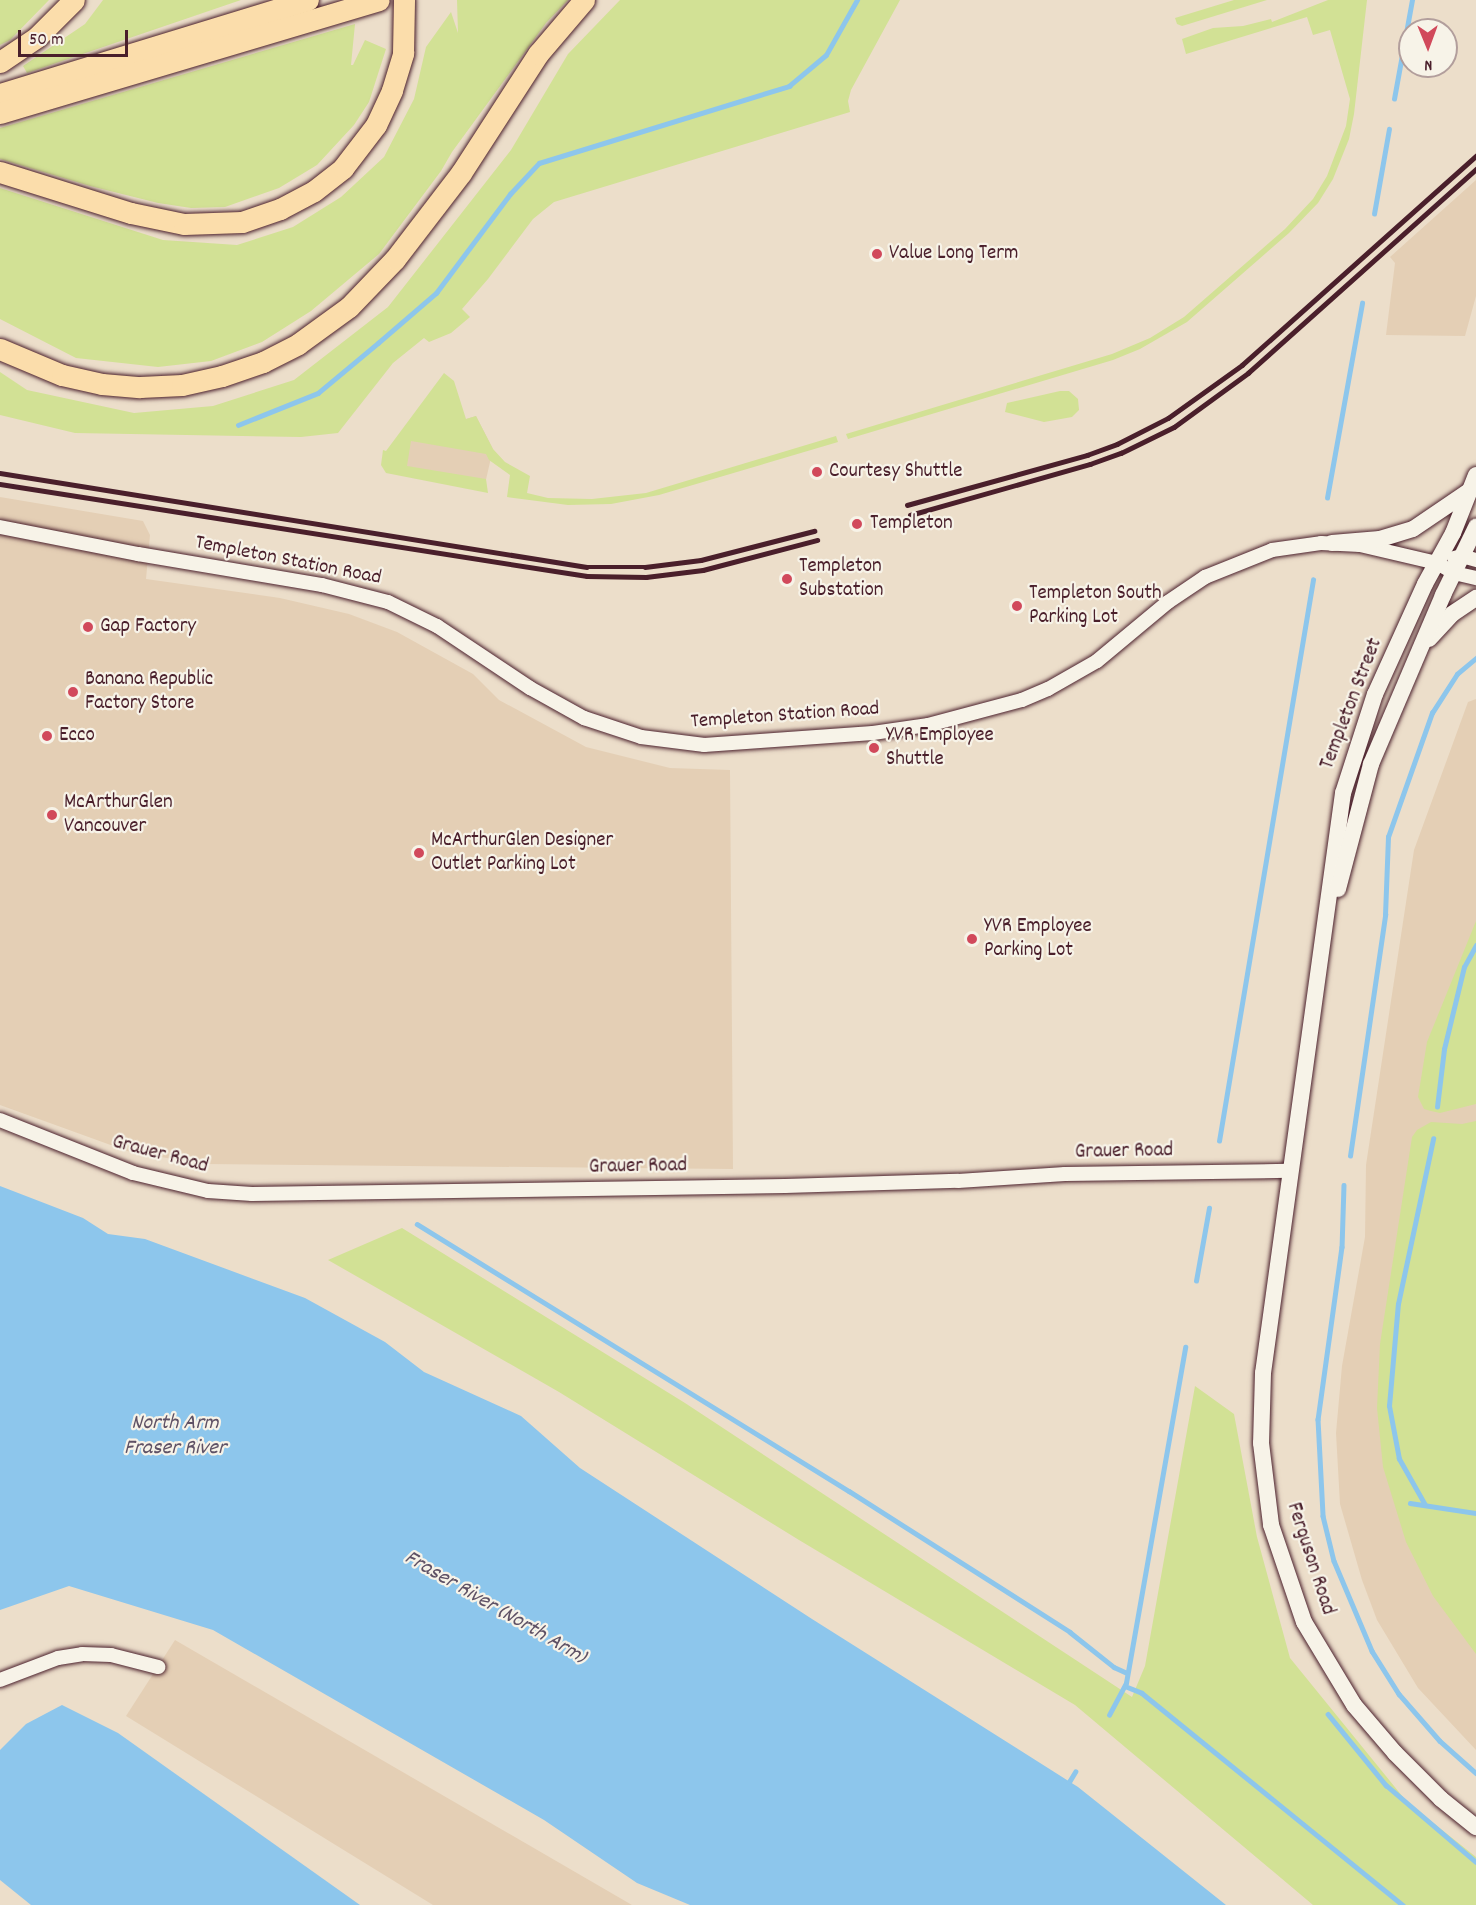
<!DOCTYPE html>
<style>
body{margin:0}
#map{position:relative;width:1476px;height:1905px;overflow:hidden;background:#ecdeca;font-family:Dekko,sans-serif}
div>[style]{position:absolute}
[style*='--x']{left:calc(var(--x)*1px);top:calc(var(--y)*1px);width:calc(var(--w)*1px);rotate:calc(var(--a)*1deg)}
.built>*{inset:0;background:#e4cfb5}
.green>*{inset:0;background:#d2e195}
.water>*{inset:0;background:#8dc6ec}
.stream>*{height:4.5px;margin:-2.25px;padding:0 2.25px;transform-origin:2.25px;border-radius:2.25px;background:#8dc6ec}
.roads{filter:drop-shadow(0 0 2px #4a1f2b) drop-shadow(0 0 2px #4a1f2b)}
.minor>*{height:14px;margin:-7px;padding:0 7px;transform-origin:7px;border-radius:7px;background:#f7f3e8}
.tertiary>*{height:16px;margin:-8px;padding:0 8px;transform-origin:8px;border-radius:8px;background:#f7f3e8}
.primary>*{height:21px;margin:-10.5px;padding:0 10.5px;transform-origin:10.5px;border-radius:10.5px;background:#fbddab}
.rail>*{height:4.5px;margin:-2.25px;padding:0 2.25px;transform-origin:2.25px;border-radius:2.25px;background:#4a1f2b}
.dots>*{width:16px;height:16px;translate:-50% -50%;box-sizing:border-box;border:3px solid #f7f3e8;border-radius:50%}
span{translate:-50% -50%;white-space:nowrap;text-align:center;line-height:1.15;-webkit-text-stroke:4.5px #f7f3e8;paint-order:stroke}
.poi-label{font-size:21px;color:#4a1f2b}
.left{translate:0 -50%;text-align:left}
.street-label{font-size:21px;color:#4a1f2b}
.water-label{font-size:22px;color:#5e5165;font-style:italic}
.north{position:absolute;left:1398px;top:18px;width:60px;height:60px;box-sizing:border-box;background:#f7f3e8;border:2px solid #b29e9c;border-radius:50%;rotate:179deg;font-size:16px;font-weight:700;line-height:24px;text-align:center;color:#4a1f2b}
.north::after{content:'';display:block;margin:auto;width:21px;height:27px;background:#d1495b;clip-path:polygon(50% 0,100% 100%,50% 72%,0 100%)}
.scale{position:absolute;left:18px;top:30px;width:110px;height:27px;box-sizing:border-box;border:3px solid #4a1f2b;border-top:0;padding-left:8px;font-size:18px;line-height:21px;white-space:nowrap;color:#4a1f2b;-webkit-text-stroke:4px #f7f3e8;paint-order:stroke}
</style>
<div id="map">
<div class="built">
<div style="clip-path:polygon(1476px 180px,1476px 296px,1465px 336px,1386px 335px,1395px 263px,1390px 257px)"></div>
<div style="clip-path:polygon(476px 416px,493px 449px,485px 484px,389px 467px,423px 419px,453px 423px)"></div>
<div style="clip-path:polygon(0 497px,143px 521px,150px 535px,146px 579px,280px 598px,349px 614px,397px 632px,473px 674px,499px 700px,586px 747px,670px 768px,730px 770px,733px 1169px,204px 1164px,130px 1152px,0 1105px)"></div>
<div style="clip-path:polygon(1476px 699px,1476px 1750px,1418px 1688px,1377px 1620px,1362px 1580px,1340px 1504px,1336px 1433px,1342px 1366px,1365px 1237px,1366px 1165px,1414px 850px,1468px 702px)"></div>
<div style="clip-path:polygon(175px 1640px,632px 1905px,433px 1905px,126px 1716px)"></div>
</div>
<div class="green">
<div style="clip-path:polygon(0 0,49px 0,10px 40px,0 45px)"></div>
<div style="clip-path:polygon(103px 0,241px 0,27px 73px,23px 66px,85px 24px)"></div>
<div style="clip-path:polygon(457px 0,568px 0,546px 23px,452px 152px,441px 171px,379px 254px,311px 311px,262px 342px,211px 361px,158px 367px,76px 358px,0 319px,0 188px,163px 240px,237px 245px,293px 227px,341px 197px,384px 157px,414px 99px,426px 47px,451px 12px,458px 33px)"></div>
<div style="clip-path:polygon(620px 0,900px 0,851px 90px,848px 101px,850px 112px,554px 202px,533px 219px,488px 279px,462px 309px,470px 317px,451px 333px,429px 342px,424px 338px,393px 363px,338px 433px,301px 437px,75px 433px,0 415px,0 372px,27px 390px,134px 413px,213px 406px,294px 380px,388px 307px,511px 150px,568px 54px)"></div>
<div style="clip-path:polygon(1234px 0,1267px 0,1182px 26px,1177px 24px,1175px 18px)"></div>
<div style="clip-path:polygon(1328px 0,1367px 0,1354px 114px,1349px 139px,1333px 179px,1318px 203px,1289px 233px,1187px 322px,1140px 349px,1113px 360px,848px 439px,846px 434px,1112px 354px,1150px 338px,1184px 317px,1285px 229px,1313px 199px,1327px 176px,1346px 126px,1350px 99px,1330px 30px,1313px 35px,1307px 17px,1186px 54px,1182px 39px,1213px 28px,1243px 26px,1271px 19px,1272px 22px)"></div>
<div style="clip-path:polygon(355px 24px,351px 65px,353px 65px,365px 40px,386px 49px,369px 102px,354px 125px,317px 165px,279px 188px,225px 207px,191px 208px,158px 203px,90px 186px,0 159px,0 128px)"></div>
<div style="clip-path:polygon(444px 373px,454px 381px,466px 419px,476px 416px,493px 449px,505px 462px,530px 476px,527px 493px,548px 498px,592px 499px,646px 493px,836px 436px,838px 442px,659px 495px,611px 504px,568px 505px,507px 497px,510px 475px,489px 460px,486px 454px,411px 441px,407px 466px,486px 479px,488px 493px,386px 473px,381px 465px,383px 450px,386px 451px)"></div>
<div style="clip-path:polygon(1060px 391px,1069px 391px,1078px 399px,1079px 410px,1072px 417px,1044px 422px,1005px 412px,1007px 403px)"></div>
<div style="clip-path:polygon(1476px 921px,1476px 1104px,1440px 1113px,1431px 1111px,1424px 1109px,1418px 1097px,1427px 1042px)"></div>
<div style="clip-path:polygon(1476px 1121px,1476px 1654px,1433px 1596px,1406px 1542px,1383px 1467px,1377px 1408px,1380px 1344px,1412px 1137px,1417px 1130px,1431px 1122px,1462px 1124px)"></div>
<div style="clip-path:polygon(402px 1228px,685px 1403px,1132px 1697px,1145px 1666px,1195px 1386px,1234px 1414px,1257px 1537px,1290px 1658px,1407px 1802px,1476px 1857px,1476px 1905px,1313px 1905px,1075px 1705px,799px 1540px,559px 1392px,328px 1260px)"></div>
</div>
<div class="water">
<div style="clip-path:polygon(0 1186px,83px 1218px,108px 1234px,145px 1239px,305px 1298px,385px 1342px,424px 1372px,521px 1416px,580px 1468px,812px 1619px,1078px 1787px,1226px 1905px,690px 1905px,637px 1883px,544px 1820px,213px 1630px,69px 1586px,0 1610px)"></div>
<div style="clip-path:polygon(62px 1705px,118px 1733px,360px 1905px,31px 1905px,0 1880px,0 1750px,26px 1724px)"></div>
</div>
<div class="stream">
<div style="--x:1394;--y:99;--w:101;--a:-79.7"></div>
<div style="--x:1374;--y:214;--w:86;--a:-80"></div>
<div style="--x:238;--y:425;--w:86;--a:-21.8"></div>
<div style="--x:318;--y:393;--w:78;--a:-39.8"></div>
<div style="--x:378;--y:343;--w:77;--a:-40.8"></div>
<div style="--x:436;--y:293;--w:124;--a:-53.2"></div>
<div style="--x:510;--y:194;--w:42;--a:-46.9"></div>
<div style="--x:539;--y:163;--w:262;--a:-17.1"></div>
<div style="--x:789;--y:86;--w:48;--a:-40"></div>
<div style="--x:826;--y:55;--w:63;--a:-60.6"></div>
<div style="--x:1327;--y:498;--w:198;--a:-79.8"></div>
<div style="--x:1437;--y:1107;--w:58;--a:-83.1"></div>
<div style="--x:1444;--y:1049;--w:84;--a:-76.3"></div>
<div style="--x:1464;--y:967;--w:25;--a:-61"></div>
<div style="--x:1219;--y:1141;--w:569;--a:-80.49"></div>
<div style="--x:1350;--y:1156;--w:244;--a:-81.7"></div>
<div style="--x:1385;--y:915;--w:78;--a:-87.8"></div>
<div style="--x:1388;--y:837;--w:132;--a:-70.5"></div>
<div style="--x:1432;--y:713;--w:46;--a:-57.3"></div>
<div style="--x:1457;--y:674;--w:25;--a:-40"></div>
<div style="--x:1344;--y:1185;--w:62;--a:91.8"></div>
<div style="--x:1342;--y:1247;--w:174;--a:97.9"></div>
<div style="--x:1318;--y:1419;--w:97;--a:87"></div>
<div style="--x:1323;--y:1516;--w:46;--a:76.3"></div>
<div style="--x:1334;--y:1561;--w:98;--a:67.1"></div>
<div style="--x:1372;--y:1651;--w:51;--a:57.9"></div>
<div style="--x:1399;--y:1694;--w:62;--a:48.9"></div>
<div style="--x:1440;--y:1741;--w:48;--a:41.6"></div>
<div style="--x:417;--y:1224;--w:508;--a:31.72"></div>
<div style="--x:849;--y:1491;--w:262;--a:32.5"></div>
<div style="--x:1070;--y:1632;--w:56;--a:38.5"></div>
<div style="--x:1114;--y:1667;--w:14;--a:25"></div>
<div style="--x:1196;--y:1281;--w:74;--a:-79.9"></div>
<div style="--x:1410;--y:1503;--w:67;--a:8.6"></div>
<div style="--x:1425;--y:1505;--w:53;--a:-119.5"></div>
<div style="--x:1399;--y:1459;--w:54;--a:-100.7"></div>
<div style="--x:1389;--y:1406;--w:102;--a:-85"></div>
<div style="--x:1398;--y:1304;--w:169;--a:-78"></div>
<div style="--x:1125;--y:1686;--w:18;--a:22"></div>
<div style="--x:1142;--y:1693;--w:336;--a:39.1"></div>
<div style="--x:1328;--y:1714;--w:92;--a:50.8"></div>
<div style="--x:1386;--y:1785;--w:118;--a:40.5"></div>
<div style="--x:1109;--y:1715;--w:36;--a:-62"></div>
<div style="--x:1126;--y:1683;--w:341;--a:-80"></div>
<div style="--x:1069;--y:1782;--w:12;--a:-59"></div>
</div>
<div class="roads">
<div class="minor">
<div style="--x:0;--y:527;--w:141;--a:11.1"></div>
<div style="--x:138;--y:554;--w:187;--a:9.6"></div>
<div style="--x:322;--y:585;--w:68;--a:14.4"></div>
<div style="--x:388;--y:602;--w:55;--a:26.1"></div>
<div style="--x:437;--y:626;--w:112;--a:33.7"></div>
<div style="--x:530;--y:688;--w:62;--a:29.1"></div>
<div style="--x:584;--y:718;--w:60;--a:18.4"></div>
<div style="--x:641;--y:737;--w:64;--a:7.2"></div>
<div style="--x:704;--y:745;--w:169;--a:-4.1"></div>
<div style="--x:873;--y:733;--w:56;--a:-8.3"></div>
<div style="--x:928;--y:725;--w:97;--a:-14.9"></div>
<div style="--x:1022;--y:700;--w:28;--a:-23"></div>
<div style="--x:1048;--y:689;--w:56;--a:-29.7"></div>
<div style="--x:1097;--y:661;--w:92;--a:-39.7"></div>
<div style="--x:1168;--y:602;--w:45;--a:-34"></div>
<div style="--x:1205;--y:577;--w:72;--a:-21.9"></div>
<div style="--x:1272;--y:550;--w:49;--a:-8.1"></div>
<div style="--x:1321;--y:543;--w:39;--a:3"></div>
<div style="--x:1360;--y:545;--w:79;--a:13.2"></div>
<div style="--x:1437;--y:563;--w:20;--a:30"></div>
<div style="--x:1454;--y:573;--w:23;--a:13"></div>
<div style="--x:1454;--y:558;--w:8;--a:-14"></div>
<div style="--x:1462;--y:556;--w:15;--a:16"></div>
<div style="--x:0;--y:1120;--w:143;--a:21.7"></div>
<div style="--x:133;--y:1173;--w:77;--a:13.5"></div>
<div style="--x:208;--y:1191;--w:44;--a:3.9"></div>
<div style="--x:252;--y:1194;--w:533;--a:-0.86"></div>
<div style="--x:785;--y:1186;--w:173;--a:-1.7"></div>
<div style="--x:958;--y:1181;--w:107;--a:-3.7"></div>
<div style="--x:1065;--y:1174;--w:224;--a:-0.8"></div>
<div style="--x:0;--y:1680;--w:62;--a:-20.8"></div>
<div style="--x:58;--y:1658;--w:24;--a:-9"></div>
<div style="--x:82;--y:1654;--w:29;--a:2"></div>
<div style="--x:111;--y:1655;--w:49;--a:14.3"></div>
</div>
<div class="tertiary">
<div style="--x:1476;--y:475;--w:62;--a:111.6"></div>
<div style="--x:1453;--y:533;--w:58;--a:118.8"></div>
<div style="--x:1425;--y:584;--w:121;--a:114.4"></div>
<div style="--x:1375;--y:694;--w:104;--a:107.9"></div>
<div style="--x:1343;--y:793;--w:585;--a:97.85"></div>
<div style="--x:1263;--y:1373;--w:70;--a:91.6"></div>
<div style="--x:1261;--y:1443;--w:83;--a:83"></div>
<div style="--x:1271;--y:1525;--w:102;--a:71.2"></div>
<div style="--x:1304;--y:1622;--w:97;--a:58.9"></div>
<div style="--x:1354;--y:1705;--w:63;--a:49.5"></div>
<div style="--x:1395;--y:1753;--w:65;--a:45"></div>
<div style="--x:1441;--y:1799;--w:45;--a:38.7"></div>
<div style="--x:1332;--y:543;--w:48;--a:-4.8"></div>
<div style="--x:1380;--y:539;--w:34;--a:-17"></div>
<div style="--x:1413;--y:529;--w:68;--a:-34.2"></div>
<div style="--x:1429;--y:639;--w:34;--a:-47"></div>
<div style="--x:1452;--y:614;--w:29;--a:-34"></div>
<div style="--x:1338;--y:889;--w:129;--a:-75.2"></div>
<div style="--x:1371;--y:764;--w:184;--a:-66.9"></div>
<div style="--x:1443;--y:595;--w:76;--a:-64.1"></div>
</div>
<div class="primary">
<div style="--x:0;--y:62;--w:45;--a:-34"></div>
<div style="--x:37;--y:37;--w:52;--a:-45"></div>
<div style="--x:0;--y:94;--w:322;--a:-17"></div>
<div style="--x:0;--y:113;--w:395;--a:-16.6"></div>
<div style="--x:0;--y:172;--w:137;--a:17.4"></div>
<div style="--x:131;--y:213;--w:54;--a:11.7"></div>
<div style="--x:184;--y:224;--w:58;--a:-2"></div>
<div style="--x:242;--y:222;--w:40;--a:-18.9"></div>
<div style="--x:280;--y:209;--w:38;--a:-28"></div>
<div style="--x:314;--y:191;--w:37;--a:-38"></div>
<div style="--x:343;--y:168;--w:54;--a:-52.5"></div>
<div style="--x:376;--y:125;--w:38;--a:-65"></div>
<div style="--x:392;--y:90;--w:39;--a:-73"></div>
<div style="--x:403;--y:53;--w:53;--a:-88.9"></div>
<div style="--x:0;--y:349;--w:67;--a:22.8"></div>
<div style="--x:62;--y:375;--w:41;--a:12.7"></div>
<div style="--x:102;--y:384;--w:38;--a:5"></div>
<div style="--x:140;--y:387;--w:42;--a:-2.7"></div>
<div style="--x:182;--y:385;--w:41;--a:-12.7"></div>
<div style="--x:222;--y:376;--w:43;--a:-18.9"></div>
<div style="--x:263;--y:362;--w:39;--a:-27"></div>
<div style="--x:298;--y:344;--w:63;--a:-36"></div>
<div style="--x:349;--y:307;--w:66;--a:-46.2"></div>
<div style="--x:395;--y:259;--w:108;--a:-52.5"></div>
<div style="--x:461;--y:173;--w:142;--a:-57.1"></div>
<div style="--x:538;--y:54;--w:71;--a:-49.6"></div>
</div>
</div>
<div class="rail">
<div style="--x:0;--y:473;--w:594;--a:9.1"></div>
<div style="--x:587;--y:567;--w:58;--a:0"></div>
<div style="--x:645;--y:567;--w:56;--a:-7.1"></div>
<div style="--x:701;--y:560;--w:117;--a:-14.4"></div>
<div style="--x:0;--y:484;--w:594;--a:8.91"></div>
<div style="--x:587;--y:576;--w:59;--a:1"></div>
<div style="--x:646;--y:577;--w:57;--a:-7"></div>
<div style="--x:703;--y:570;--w:118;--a:-14.7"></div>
<div style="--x:907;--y:505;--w:187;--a:-15.5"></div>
<div style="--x:1087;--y:455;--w:32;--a:-20"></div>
<div style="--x:1117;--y:444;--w:57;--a:-27"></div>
<div style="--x:1168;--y:418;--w:91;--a:-35.6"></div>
<div style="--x:1242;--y:365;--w:314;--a:-41.8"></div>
<div style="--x:910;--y:515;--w:187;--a:-15.8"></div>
<div style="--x:1090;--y:464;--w:33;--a:-20"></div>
<div style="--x:1121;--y:453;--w:59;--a:-26.1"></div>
<div style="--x:1174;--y:427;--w:92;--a:-36.1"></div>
<div style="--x:1248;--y:373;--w:306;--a:-41.8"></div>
</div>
<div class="dots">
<div style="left:877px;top:254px;background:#d1495b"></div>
<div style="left:817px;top:472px;background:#d1495b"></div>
<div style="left:857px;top:524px;background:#d1495b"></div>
<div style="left:787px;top:579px;background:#d1495b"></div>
<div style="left:1017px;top:606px;background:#d1495b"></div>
<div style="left:88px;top:627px;background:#d1495b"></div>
<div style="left:73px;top:692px;background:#d1495b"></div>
<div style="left:47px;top:736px;background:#d1495b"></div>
<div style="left:874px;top:748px;background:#d1495b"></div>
<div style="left:52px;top:815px;background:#d1495b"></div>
<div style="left:419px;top:853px;background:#d1495b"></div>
<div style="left:972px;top:939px;background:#d1495b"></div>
</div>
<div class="poi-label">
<span class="left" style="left:889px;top:254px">Value Long Term</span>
<span class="left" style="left:829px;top:472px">Courtesy Shuttle</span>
<span class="left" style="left:870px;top:524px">Templeton</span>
<span class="left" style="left:799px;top:579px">Templeton<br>Substation</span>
<span class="left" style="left:1029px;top:606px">Templeton South<br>Parking Lot</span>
<span class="left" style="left:100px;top:627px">Gap Factory</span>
<span class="left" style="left:85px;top:692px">Banana Republic<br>Factory Store</span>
<span class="left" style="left:59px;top:736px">Ecco</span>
<span class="left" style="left:886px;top:748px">YVR Employee<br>Shuttle</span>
<span class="left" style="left:64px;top:815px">McArthurGlen<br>Vancouver</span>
<span class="left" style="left:431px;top:853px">McArthurGlen Designer<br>Outlet Parking Lot</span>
<span class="left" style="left:984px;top:939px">YVR Employee<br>Parking Lot</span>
</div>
<div class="street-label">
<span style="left:288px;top:561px;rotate:11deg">Templeton Station Road</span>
<span style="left:1352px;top:704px;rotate:-69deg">Templeton Street</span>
<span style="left:785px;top:716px;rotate:-4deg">Templeton Station Road</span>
<span style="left:1124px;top:1152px;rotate:-1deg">Grauer Road</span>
<span style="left:160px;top:1155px;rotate:15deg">Grauer Road</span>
<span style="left:638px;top:1167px;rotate:-1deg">Grauer Road</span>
<span style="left:1310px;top:1559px;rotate:72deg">Ferguson Road</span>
</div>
<div class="water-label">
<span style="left:175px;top:1436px">North Arm<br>Fraser River</span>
<span style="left:495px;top:1608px;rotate:30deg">Fraser River (North Arm)</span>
</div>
<div class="north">N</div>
<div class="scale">50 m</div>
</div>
